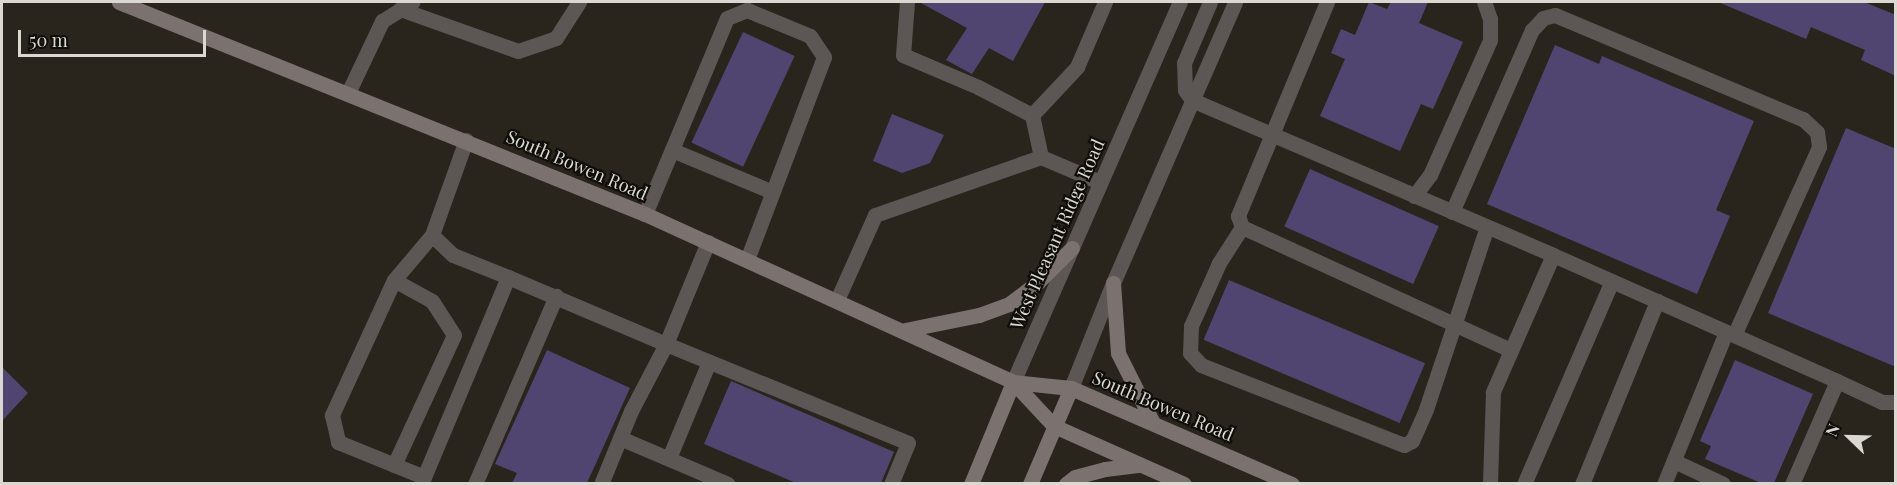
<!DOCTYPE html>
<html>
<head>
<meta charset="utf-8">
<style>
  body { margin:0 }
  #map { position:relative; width:1897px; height:485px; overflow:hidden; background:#2a251c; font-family:"Playfair Display",serif }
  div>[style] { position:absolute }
  .building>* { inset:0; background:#504570; transform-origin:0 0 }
  .service>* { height:15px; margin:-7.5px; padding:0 7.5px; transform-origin:7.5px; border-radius:7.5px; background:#5c5755 }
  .tertiary>* { height:15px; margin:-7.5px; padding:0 7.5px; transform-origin:7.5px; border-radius:7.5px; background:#5c5755 }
  .secondary>* { height:15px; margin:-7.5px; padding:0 7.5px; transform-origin:7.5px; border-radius:7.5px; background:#7b726f }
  span { translate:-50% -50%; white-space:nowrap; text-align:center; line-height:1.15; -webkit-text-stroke:4.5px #100e0a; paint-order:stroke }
  .street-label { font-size:18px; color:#dbd8d2 }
  .frame { position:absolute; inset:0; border:3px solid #dbd8d2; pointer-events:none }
  .north { position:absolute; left:1819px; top:407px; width:60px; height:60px; -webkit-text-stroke:4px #100e0a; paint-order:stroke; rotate:293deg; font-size:16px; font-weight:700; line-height:24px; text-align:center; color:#dbd8d2 }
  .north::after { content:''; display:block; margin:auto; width:21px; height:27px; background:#dbd8d2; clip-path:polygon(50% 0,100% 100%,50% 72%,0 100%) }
  .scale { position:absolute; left:18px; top:30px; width:188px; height:27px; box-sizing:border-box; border:3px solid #dbd8d2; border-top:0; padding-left:8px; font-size:18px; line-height:21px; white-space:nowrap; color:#dbd8d2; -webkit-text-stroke:4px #100e0a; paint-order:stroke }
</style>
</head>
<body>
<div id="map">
  <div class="building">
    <i style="clip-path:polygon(919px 2px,1045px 2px,1013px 61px,989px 48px,972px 74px,946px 60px,967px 28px)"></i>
    <i style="clip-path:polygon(1369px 2px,1387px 9px,1391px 2px,1428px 2px,1419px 23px,1463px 42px,1433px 109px,1421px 104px,1400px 151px,1320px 116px,1345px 59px,1331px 53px,1341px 29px,1355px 35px)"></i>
    <i style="clip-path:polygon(1718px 2px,1864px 2px,1896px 15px,1896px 76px,1861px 60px,1865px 50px,1811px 27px,1806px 39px)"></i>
    <i style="left:743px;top:32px;width:57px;height:122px;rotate:25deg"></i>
    <i style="clip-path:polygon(1555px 45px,1599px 64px,1602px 56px,1754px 121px,1716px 210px,1730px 216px,1697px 294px,1487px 204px)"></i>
    <i style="clip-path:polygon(892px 114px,944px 135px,930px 163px,902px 173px,873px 161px)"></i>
    <i style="clip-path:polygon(1846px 128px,1896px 149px,1896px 367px,1768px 313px)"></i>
    <i style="left:1310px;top:169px;width:141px;height:63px;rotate:24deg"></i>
    <i style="left:1229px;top:280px;width:213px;height:65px;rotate:23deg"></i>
    <i style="clip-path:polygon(547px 350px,630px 388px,587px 483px,512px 483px,517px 473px,495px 464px)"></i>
    <i style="clip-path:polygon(1735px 360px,1813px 394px,1774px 483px,1761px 483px,1705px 459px,1711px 446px,1700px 441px)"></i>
    <i style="clip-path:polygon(2px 367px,28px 393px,2px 421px)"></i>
    <i style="clip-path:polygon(731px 381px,894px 452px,881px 483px,796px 483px,704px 444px)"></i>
  </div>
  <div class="service">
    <i style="left:907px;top:2px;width:53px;rotate:94.3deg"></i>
    <i style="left:903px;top:55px;width:82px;rotate:23.1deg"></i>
    <i style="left:978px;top:87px;width:61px;rotate:27.4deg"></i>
    <i style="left:1327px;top:2px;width:232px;rotate:112.6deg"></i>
    <i style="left:1238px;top:216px;width:12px;rotate:70deg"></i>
    <i style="left:1242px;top:227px;width:296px;rotate:24.6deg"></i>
    <i style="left:400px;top:9px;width:125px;rotate:19.6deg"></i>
    <i style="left:518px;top:51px;width:40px;rotate:-18.9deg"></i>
    <i style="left:556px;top:38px;width:43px;rotate:-57.4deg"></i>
    <i style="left:348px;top:93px;width:80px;rotate:-64.7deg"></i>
    <i style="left:382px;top:21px;width:36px;rotate:-32deg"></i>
    <i style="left:1192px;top:100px;width:393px;rotate:23.2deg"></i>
    <i style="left:1553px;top:255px;width:150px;rotate:113.7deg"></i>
    <i style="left:1493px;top:392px;width:92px;rotate:91.9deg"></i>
    <i style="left:1032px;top:115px;width:66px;rotate:-46.8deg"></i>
    <i style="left:1077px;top:67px;width:71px;rotate:-66.7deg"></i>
    <i style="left:1032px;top:115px;width:43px;rotate:77.9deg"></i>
    <i style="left:1041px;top:157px;width:64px;rotate:23deg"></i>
    <i style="left:466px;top:140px;width:101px;rotate:109.7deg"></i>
    <i style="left:432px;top:235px;width:59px;rotate:130.2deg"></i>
    <i style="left:394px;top:280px;width:149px;rotate:114.7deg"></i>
    <i style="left:332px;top:415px;width:28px;rotate:77deg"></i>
    <i style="left:338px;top:442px;width:93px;rotate:22.1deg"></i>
    <i style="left:424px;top:477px;width:217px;rotate:-67.2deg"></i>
    <i style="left:508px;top:277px;width:172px;rotate:23deg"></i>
    <i style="left:666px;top:344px;width:76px;rotate:117.6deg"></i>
    <i style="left:631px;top:411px;width:79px;rotate:112.3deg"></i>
    <i style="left:672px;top:150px;width:109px;rotate:22.6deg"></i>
    <i style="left:1414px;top:196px;width:26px;rotate:-53deg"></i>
    <i style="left:1430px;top:175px;width:148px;rotate:-66deg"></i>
    <i style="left:1490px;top:40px;width:21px;rotate:-90deg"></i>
    <i style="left:1490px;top:19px;width:18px;rotate:-109deg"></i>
    <i style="left:1452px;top:212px;width:199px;rotate:-66.3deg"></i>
    <i style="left:1532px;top:30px;width:16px;rotate:-47deg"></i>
    <i style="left:1543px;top:18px;width:12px;rotate:-14deg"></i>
    <i style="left:1555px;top:15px;width:269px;rotate:22.8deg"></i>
    <i style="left:1803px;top:119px;width:19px;rotate:43deg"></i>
    <i style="left:1817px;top:132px;width:15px;rotate:82deg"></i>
    <i style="left:1819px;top:147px;width:206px;rotate:114.3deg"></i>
    <i style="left:645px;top:214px;width:212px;rotate:-67.3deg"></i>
    <i style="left:727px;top:18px;width:22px;rotate:-22deg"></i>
    <i style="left:747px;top:10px;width:68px;rotate:22.4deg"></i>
    <i style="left:810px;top:36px;width:25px;rotate:56deg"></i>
    <i style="left:824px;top:57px;width:217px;rotate:110.8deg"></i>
    <i style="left:1242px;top:227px;width:43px;rotate:122.6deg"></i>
    <i style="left:1219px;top:263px;width:69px;rotate:114deg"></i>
    <i style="left:1191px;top:326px;width:27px;rotate:92deg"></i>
    <i style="left:1190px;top:353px;width:16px;rotate:47deg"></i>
    <i style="left:1201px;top:365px;width:218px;rotate:21.5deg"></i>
    <i style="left:1404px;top:445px;width:9px;rotate:-27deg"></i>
    <i style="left:1412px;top:441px;width:35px;rotate:-66deg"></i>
    <i style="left:1426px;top:409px;width:192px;rotate:-71.5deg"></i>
    <i style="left:432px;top:235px;width:29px;rotate:44deg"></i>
    <i style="left:453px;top:255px;width:59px;rotate:21.8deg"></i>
    <i style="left:708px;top:242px;width:110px;rotate:112.4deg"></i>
    <i style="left:666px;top:344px;width:261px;rotate:22.2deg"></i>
    <i style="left:908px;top:443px;width:44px;rotate:112.5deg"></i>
    <i style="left:1553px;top:255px;width:311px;rotate:23.9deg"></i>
    <i style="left:1837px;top:381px;width:112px;rotate:113.6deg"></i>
    <i style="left:837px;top:300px;width:93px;rotate:-65.9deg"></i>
    <i style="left:875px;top:215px;width:176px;rotate:-19.3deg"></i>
    <i style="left:1837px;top:381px;width:50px;rotate:25deg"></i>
    <i style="left:1882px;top:402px;width:14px"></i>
    <i style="left:620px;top:438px;width:117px;rotate:23.1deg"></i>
    <i style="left:669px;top:458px;width:104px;rotate:-67.4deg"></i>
    <i style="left:1674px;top:461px;width:54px;rotate:25.1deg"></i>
    <i style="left:394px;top:465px;width:143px;rotate:-65.2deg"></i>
    <i style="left:454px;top:335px;width:40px;rotate:-122.9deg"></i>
    <i style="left:432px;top:301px;width:43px;rotate:-151.1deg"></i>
    <i style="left:475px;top:484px;width:205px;rotate:-66.7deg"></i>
    <i style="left:1524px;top:484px;width:221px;rotate:-66.6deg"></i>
    <i style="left:1582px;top:484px;width:198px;rotate:-67.7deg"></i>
    <i style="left:1664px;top:484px;width:164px;rotate:-67.8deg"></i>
  </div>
  <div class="tertiary">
    <i style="left:1192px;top:100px;width:12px;rotate:-125deg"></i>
    <i style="left:1185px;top:90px;width:27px;rotate:-92deg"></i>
    <i style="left:1184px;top:63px;width:66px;rotate:-66.9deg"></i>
    <i style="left:1013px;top:382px;width:415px;rotate:-66.3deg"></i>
    <i style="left:1071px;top:388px;width:113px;rotate:-68.2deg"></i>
    <i style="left:1113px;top:283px;width:306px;rotate:-66.5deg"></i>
  </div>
  <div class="secondary">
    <i style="left:119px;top:2px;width:567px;rotate:21.95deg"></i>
    <i style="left:645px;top:214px;width:405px;rotate:24.5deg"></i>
    <i style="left:1013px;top:382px;width:58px;rotate:5.9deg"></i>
    <i style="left:1071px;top:388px;width:241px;rotate:23.5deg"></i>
    <i style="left:1113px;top:283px;width:70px;rotate:85.9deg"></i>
    <i style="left:1118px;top:353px;width:78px;rotate:63.4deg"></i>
    <i style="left:905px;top:330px;width:76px;rotate:-11.5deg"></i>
    <i style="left:979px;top:315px;width:32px;rotate:-20deg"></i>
    <i style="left:1009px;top:304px;width:36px;rotate:-37deg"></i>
    <i style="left:1038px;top:282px;width:48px;rotate:-45deg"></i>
    <i style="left:1013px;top:382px;width:60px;rotate:47deg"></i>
    <i style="left:1054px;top:426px;width:142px;rotate:24deg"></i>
    <i style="left:971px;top:484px;width:110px;rotate:-67.6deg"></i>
    <i style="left:1030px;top:484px;width:104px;rotate:-66.9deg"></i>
    <i style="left:1066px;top:484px;width:11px;rotate:-38deg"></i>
    <i style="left:1075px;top:477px;width:31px;rotate:-15deg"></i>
    <i style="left:1105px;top:469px;width:35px;rotate:-7deg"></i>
  </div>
  <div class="street-label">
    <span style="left:577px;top:165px;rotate:23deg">South Bowen Road</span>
    <span style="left:1057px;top:234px;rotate:-66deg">West Pleasant Ridge Road</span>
    <span style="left:1163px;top:406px;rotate:23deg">South Bowen Road</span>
  </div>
  <div class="frame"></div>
  <div class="north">N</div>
  <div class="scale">50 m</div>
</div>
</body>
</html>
